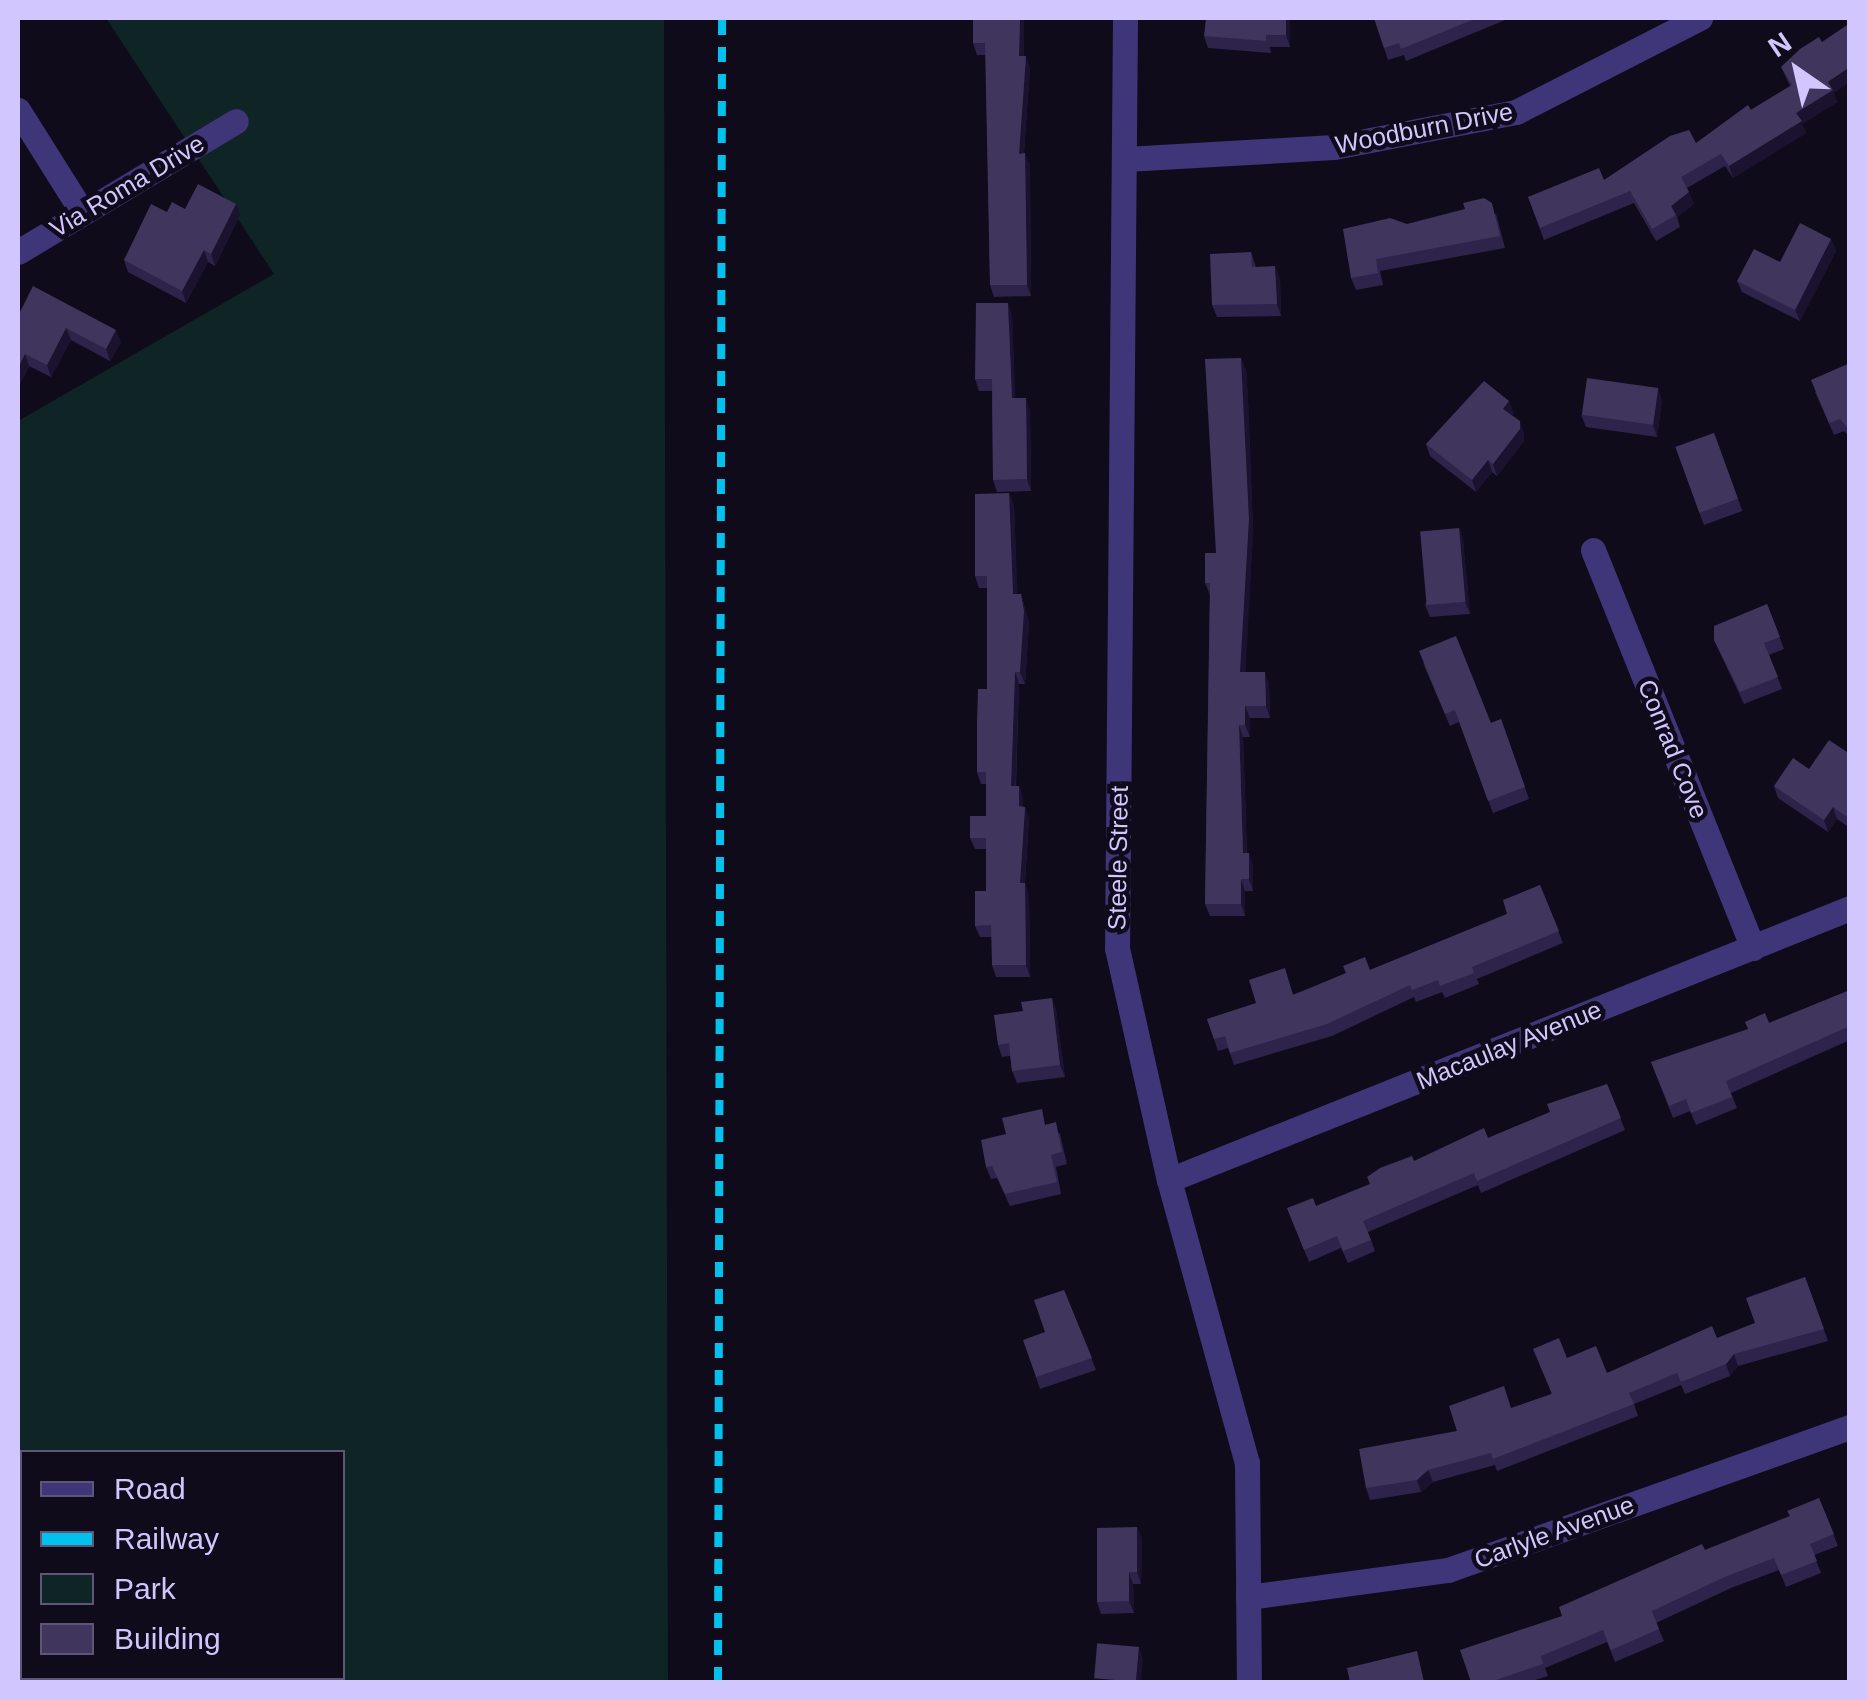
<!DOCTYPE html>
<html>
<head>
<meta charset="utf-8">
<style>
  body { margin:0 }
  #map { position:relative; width:1867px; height:1700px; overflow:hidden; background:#0f0b1b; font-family:Helvetica,sans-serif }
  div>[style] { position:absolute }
  .green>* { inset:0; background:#0e2425 }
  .street>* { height:25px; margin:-12.5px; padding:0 12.5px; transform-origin:12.5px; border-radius:12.5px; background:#3f367a }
  .rail>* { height:8px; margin-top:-4px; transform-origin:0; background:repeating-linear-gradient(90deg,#03c1ed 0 15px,transparent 0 27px) }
  .wall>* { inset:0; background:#2e234a; transform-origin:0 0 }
  .shaded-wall>* { inset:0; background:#1a122f }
  .building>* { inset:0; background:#40355d; transform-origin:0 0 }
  span { translate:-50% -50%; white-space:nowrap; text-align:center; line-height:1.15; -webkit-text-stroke:9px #0f0b1b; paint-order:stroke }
  .street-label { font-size:25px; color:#d1c6fe }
  .frame { position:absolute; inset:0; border:20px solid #d1c6fe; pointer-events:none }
  .legend { position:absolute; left:20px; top:1450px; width:325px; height:230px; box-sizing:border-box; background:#0f0b1b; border:2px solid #5d5676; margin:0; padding:12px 18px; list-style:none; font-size:30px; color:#d1c6fe }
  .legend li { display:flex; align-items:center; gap:20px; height:50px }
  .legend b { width:50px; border:2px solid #5d5676 }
  .north { position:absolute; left:1747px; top:20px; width:100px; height:100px; -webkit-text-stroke:8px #0f0b1b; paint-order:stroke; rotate:326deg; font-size:28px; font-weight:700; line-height:40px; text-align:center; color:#d1c6fe }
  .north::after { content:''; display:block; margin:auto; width:35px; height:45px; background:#d1c6fe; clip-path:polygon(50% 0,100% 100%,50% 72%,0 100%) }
</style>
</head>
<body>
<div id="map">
  <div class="green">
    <i style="clip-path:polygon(evenodd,106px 18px,664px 18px,668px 1682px,18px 1682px,18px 421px,274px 274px,106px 18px,22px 1452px,342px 1452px,342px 1678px,22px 1678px,22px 1452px)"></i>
  </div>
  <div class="street">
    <i style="left:1125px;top:18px;width:930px;rotate:90.49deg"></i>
    <i style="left:1117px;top:948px;width:238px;rotate:77.4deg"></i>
    <i style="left:1169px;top:1180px;width:294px;rotate:74.6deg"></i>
    <i style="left:1247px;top:1463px;width:219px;rotate:89.5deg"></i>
    <i style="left:18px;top:110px;width:118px;rotate:57.8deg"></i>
    <i style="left:1126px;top:159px;width:208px;rotate:-3.3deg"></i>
    <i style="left:1334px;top:147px;width:185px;rotate:-10.9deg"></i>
    <i style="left:1516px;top:112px;width:207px;rotate:-27.1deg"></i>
    <i style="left:18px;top:252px;width:254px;rotate:-31deg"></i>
    <i style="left:1593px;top:550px;width:429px;rotate:68.1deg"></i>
    <i style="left:1169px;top:1180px;width:733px;rotate:-21.77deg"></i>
    <i style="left:1248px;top:1597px;width:202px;rotate:-7.7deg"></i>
    <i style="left:1448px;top:1570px;width:427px;rotate:-19.6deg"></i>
  </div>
  <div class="rail">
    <i style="left:718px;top:1682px;width:1664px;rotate:-89.86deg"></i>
  </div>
  <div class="wall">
    <i style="clip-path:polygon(973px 18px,1024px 18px,1024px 56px,1030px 68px,1024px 153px,1030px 165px,1031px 296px,994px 297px,990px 285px,986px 55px,977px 55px,973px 43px)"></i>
    <i style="clip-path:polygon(1290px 18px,1290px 47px,1270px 47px,1271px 53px,1208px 48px,1204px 36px)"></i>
    <i style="clip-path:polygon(1374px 18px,1510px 18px,1406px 61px,1404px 55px,1388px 60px)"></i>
    <i style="clip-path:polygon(1781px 67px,1834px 93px,1837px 102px,1802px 124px,1806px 133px,1733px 178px,1725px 166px,1687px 188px,1694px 204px,1677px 217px,1680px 227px,1656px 241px,1634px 203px,1544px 240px,1528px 197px,1604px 180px,1696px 143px,1790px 86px)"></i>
    <i style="clip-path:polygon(185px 209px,240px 215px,215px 266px,208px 262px,186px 303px,128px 272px,124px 260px,167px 212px)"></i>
    <i style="clip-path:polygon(1496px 214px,1505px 248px,1380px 271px,1383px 285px,1356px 290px,1351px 278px,1407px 224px)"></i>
    <i style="clip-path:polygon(1831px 239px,1836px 251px,1800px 321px,1742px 292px,1737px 281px)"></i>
    <i style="clip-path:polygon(1251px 252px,1256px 267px,1280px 278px,1281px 316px,1217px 317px,1212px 305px)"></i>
    <i style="clip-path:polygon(1012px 315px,1015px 398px,1030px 410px,1031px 491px,997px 492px,993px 480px,992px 391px,979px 391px,975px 379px)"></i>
    <i style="clip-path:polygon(18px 316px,121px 342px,110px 361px,71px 340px,51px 377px,29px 366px,18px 388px)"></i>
    <i style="clip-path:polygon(1241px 358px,1246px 370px,1248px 400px,1253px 531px,1245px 672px,1269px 683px,1270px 718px,1250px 718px,1250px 737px,1243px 737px,1247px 853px,1253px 865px,1253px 891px,1245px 891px,1245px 916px,1210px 916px,1205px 904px,1210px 595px,1205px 583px,1216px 553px)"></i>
    <i style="clip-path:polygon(1850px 363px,1850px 437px,1844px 431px,1834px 435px,1815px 392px)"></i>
    <i style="clip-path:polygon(1662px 400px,1657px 437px,1586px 427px,1581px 415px)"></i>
    <i style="clip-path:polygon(1514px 413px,1512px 415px,1524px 433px,1524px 441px,1497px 476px,1492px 472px,1476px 492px,1430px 456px,1426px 444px)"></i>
    <i style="left:1714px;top:433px;width:83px;height:41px;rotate:70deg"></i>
    <i style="clip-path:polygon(1009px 493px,1014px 505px,1017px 594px,1021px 594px,1029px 623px,1025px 684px,1019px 684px,1016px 786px,1019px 786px,1023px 798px,1023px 807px,1025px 807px,1029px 819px,1025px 883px,1029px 895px,1030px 977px,996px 977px,992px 965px,992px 937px,980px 937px,975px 926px,986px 891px,986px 849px,975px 849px,970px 838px,986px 816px,986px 784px,981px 784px,977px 772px,987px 689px,987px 588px,979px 588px,975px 576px)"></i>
    <i style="clip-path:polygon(1459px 528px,1463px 540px,1470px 614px,1430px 617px,1425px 605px)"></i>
    <i style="clip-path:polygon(1767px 604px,1784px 649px,1769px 655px,1782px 689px,1744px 704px,1714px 640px)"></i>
    <i style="clip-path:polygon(1423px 663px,1491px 723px,1501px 719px,1529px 799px,1493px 813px,1459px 722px,1450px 726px)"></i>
    <i style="clip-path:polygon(1850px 754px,1850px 828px,1837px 819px,1828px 832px,1778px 798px,1774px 786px,1809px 769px)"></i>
    <i style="clip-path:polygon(1540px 885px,1563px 943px,1477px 979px,1479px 984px,1445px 998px,1442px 992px,1416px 1002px,1414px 997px,1332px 1036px,1234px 1065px,1228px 1048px,1218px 1051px,1207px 1019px,1294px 994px,1370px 970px,1507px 914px)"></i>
    <i style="clip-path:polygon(1850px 990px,1850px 1040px,1731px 1093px,1737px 1108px,1696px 1125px,1690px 1111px,1673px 1118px,1651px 1062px,1769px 1023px)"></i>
    <i style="clip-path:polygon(1052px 998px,1056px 1010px,1065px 1077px,1017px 1083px,1012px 1071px,1010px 1056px,1002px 1057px,998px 1045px,1023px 1011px)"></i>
    <i style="clip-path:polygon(1607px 1084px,1625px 1130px,1481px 1193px,1478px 1185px,1368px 1232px,1375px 1251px,1348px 1263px,1341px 1248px,1309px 1262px,1287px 1208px,1316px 1206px,1370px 1184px,1414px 1161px,1488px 1138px,1550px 1112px)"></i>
    <i style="clip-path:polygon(1047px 1124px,1060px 1134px,1067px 1164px,1056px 1167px,1061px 1194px,1010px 1206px,997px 1178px,991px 1179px,986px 1167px)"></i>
    <i style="clip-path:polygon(1805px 1277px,1828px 1341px,1738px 1366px,1730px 1376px,1685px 1394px,1681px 1385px,1634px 1404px,1638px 1416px,1497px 1471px,1495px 1465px,1433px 1482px,1421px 1492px,1370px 1500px,1366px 1488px,1457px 1431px,1512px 1408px,1551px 1394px,1567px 1358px,1607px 1373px,1717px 1338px,1755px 1323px)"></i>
    <i style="clip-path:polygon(1064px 1290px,1096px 1370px,1040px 1389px,1036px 1377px,1045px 1332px)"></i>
    <i style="clip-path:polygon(1819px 1498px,1838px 1546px,1814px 1555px,1821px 1573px,1786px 1587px,1779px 1570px,1731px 1588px,1656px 1623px,1664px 1641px,1615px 1662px,1607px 1642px,1545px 1668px,1548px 1676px,1529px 1682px,1471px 1682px,1562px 1616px,1705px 1550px,1790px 1516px)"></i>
    <i style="clip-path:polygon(1137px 1527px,1142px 1539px,1141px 1584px,1133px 1584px,1134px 1613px,1101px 1614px,1097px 1602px)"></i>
  </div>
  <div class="shaded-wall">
    <i style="clip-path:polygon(1020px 18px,1024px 18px,1024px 68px,1019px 56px)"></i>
    <i style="clip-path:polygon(1286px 18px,1290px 18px,1290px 47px,1286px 35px)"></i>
    <i style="clip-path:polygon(1026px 56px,1030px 68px,1023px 165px,1019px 154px)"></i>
    <i style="clip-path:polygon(1850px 67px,1850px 82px,1834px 93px,1837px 102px,1802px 124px,1806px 133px,1733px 178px,1729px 166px,1796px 113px,1828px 82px)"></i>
    <i style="clip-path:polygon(1025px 153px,1030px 165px,1031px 296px,1027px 285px)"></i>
    <i style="clip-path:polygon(1689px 192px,1694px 204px,1677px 217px,1671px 206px)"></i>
    <i style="clip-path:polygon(236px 204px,240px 215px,215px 266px,211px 254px)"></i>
    <i style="clip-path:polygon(1831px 239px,1836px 251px,1800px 321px,1795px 310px)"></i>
    <i style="clip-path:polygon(204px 250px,208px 262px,186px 303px,182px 291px)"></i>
    <i style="clip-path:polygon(1275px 266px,1280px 278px,1281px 316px,1277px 304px)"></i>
    <i style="clip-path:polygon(1008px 303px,1012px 315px,1016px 410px,1012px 398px)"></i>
    <i style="clip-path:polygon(66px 328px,71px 340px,51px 377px,47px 365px)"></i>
    <i style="clip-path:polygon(116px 330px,121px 342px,110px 361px,106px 349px)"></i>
    <i style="clip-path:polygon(25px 354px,29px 366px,18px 388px,18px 368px)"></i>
    <i style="clip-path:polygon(1241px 358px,1246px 370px,1248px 400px,1253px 531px,1245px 684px,1240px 672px)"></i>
    <i style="clip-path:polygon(1658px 388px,1662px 400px,1657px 437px,1653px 425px)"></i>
    <i style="clip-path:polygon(1026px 398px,1030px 410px,1031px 491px,1027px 479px)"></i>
    <i style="clip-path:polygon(1509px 401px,1514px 413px,1508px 420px,1503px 409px)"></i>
    <i style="clip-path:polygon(1520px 421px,1524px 433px,1524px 441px,1497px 476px,1493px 464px)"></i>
    <i style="clip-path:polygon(1488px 460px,1492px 472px,1476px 492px,1472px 480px)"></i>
    <i style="clip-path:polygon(1009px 493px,1014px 505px,1018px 606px,1013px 594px)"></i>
    <i style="clip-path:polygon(1459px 528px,1463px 540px,1470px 614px,1465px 602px)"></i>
    <i style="clip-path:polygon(1021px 594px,1029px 623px,1025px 684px,1020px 672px)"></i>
    <i style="clip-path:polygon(1015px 672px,1019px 684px,1015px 798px,1011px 786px)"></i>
    <i style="clip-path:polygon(1265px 672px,1269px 683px,1270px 718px,1266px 706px)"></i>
    <i style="clip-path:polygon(1245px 706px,1250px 718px,1250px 737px,1245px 725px)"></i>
    <i style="clip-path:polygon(1239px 725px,1243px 737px,1247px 865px,1243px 853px)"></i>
    <i style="clip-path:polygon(1019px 786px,1023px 798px,1023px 818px,1019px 806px)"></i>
    <i style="clip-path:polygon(1025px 807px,1029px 819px,1024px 895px,1020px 883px)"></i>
    <i style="clip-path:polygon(1833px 807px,1837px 819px,1828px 832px,1824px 820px)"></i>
    <i style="clip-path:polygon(1249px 853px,1253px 865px,1253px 891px,1249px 879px)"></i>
    <i style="clip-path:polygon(1241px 879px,1245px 891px,1245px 916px,1241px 904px)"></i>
    <i style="clip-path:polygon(1025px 883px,1029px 895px,1030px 977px,1026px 965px)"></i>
    <i style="clip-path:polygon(1052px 998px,1056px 1010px,1065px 1077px,1060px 1065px)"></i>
    <i style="clip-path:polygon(1734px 1354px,1738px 1366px,1730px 1376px,1726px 1364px)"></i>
    <i style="clip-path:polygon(1428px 1470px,1433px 1482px,1421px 1492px,1417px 1480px)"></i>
    <i style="clip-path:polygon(1137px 1527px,1142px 1539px,1141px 1584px,1137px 1572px)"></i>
    <i style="clip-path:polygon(1129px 1572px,1133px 1584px,1134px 1613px,1129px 1601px)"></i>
    <i style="clip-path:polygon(1139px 1647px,1143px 1659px,1141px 1682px,1136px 1682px)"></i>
  </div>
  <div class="building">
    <i style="clip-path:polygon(973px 18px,1020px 18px,1019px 56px,1026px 56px,1019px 154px,1025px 153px,1027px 285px,990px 285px,985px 43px,973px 43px)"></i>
    <i style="clip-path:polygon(1206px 18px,1286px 18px,1286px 35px,1266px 35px,1266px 41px,1204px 36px)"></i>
    <i style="clip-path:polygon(1374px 18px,1477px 18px,1401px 49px,1399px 43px,1384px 48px)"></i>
    <i style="clip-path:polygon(1850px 23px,1850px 67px,1828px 82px,1833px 90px,1796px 113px,1802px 121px,1729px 166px,1721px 154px,1681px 177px,1689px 192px,1671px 206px,1676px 215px,1652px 229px,1630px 191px,1540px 228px,1528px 197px,1599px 168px,1604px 180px,1670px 136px,1689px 130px,1696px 143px,1748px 105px,1751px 110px,1792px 85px,1781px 67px,1800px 49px,1819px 37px,1822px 42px)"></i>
    <i style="clip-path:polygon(198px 184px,236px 204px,211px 254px,204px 250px,182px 291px,124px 260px,151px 204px,167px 212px,172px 202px,185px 209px)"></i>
    <i style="clip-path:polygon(1484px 198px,1492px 203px,1500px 236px,1376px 259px,1378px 273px,1351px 278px,1343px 229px,1390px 218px,1407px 224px,1465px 209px,1463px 203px)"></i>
    <i style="clip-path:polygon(1800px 223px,1831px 239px,1795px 310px,1737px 281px,1754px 249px,1780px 262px)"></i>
    <i style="clip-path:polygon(1251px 252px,1252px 267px,1275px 266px,1277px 304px,1212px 305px,1210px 254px)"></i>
    <i style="clip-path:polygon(33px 286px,116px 330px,106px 349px,66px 328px,47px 365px,25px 354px,18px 368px,18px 316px)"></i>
    <i style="clip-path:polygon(976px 303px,1008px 303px,1012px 398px,1026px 398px,1027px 479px,993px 480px,992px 379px,975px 379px)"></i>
    <i style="clip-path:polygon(1241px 358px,1249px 519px,1240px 672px,1265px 672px,1266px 706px,1245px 706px,1245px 725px,1239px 725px,1243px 853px,1249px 853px,1249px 879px,1241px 879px,1241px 904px,1205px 904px,1210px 583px,1205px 583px,1205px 553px,1216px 553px,1205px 359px)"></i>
    <i style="clip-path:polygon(1850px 363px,1850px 431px,1840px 419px,1829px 423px,1811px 380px)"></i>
    <i style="left:1587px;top:378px;width:72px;height:37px;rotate:8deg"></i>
    <i style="clip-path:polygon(1484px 381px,1509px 401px,1503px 409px,1520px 421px,1520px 429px,1493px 464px,1488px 460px,1472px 480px,1426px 444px)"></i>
    <i style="left:1714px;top:433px;width:70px;height:41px;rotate:70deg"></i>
    <i style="clip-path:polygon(1009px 493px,1013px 594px,1021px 594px,1024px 611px,1020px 672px,1015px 672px,1011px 786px,1019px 786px,1019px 806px,1025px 807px,1020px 883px,1025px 883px,1026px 965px,992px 965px,991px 925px,975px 926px,975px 891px,986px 891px,986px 838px,970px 838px,970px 816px,986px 816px,986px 772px,977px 772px,977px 723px,978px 689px,987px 689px,987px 576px,975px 576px,975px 494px)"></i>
    <i style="left:1459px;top:528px;width:74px;height:39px;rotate:85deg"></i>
    <i style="clip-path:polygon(1767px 604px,1780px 637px,1764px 643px,1778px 677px,1740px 692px,1714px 640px,1714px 626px)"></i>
    <i style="clip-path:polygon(1456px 636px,1491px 723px,1501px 719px,1525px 787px,1488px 801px,1455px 710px,1445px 714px,1419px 651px)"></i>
    <i style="clip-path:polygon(1829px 740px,1850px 754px,1850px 819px,1833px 807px,1824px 820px,1774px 786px,1793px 758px,1809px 769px)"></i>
    <i style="clip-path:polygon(1540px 885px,1559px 931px,1472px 967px,1474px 973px,1440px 986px,1438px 980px,1412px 990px,1410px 985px,1327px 1024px,1230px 1053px,1225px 1036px,1214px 1039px,1207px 1019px,1256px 1003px,1249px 980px,1285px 968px,1293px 995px,1346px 973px,1343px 966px,1365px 957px,1370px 970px,1507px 914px,1503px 900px)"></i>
    <i style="clip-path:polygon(1850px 990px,1850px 1026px,1726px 1081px,1732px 1097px,1691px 1113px,1686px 1099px,1669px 1106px,1651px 1062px,1748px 1029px,1745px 1022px,1765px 1013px,1769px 1023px)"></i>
    <i style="clip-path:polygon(1052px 998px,1060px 1065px,1012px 1071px,1009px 1043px,998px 1045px,994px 1015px,1023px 1011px,1021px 1002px)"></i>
    <i style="clip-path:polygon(1607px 1084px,1621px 1118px,1477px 1181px,1474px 1173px,1363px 1221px,1371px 1240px,1343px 1251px,1337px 1236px,1304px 1250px,1287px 1208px,1313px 1198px,1316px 1206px,1370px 1184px,1367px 1177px,1380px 1168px,1412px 1156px,1414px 1161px,1484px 1128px,1488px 1138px,1550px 1112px,1547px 1104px)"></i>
    <i style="clip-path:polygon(1042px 1109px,1045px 1125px,1056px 1122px,1062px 1152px,1051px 1155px,1057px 1182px,1005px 1194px,992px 1166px,986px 1167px,981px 1140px,1006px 1134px,1002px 1118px)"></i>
    <i style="clip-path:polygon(1805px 1277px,1824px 1329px,1734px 1354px,1726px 1364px,1681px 1382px,1677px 1373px,1629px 1393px,1634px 1404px,1493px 1459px,1491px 1453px,1428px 1470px,1417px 1480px,1366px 1488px,1359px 1449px,1457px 1431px,1449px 1406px,1504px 1386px,1511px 1408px,1552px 1394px,1533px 1349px,1559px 1338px,1567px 1358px,1596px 1346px,1607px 1373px,1712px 1326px,1717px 1338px,1755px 1323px,1746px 1298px)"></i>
    <i style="clip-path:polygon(1064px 1290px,1092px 1358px,1036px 1377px,1023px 1340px,1045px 1332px,1034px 1300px)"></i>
    <i style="clip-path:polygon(1819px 1498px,1834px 1534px,1810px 1544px,1817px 1561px,1781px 1575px,1774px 1558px,1727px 1576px,1652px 1611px,1659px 1629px,1611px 1650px,1603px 1630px,1541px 1656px,1543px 1664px,1490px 1682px,1471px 1682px,1460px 1650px,1562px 1616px,1559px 1607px,1702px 1544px,1705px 1550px,1790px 1516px,1787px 1511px)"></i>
    <i style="clip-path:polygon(1137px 1527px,1137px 1572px,1129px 1572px,1129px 1601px,1097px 1602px,1097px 1528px)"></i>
    <i style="left:1139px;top:1647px;width:35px;height:42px;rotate:95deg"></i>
    <i style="clip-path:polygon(1417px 1651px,1424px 1682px,1350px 1682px,1347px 1668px)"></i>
  </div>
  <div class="street-label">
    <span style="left:1424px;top:128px;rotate:-11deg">Woodburn Drive</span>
    <span style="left:127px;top:186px;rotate:-31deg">Via Roma Drive</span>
    <span style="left:1673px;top:749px;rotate:68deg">Conrad Cove</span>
    <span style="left:1118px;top:858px;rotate:-89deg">Steele Street</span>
    <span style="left:1509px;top:1045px;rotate:-22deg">Macaulay Avenue</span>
    <span style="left:1554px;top:1532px;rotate:-20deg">Carlyle Avenue</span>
  </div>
  <div class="frame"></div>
  <ul class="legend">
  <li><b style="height:12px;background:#3f367a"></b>Road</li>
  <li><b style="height:12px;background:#03c1ed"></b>Railway</li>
  <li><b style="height:28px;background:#0e2425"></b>Park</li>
  <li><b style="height:28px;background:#40355d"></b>Building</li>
  </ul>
  <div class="north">N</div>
</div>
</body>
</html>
